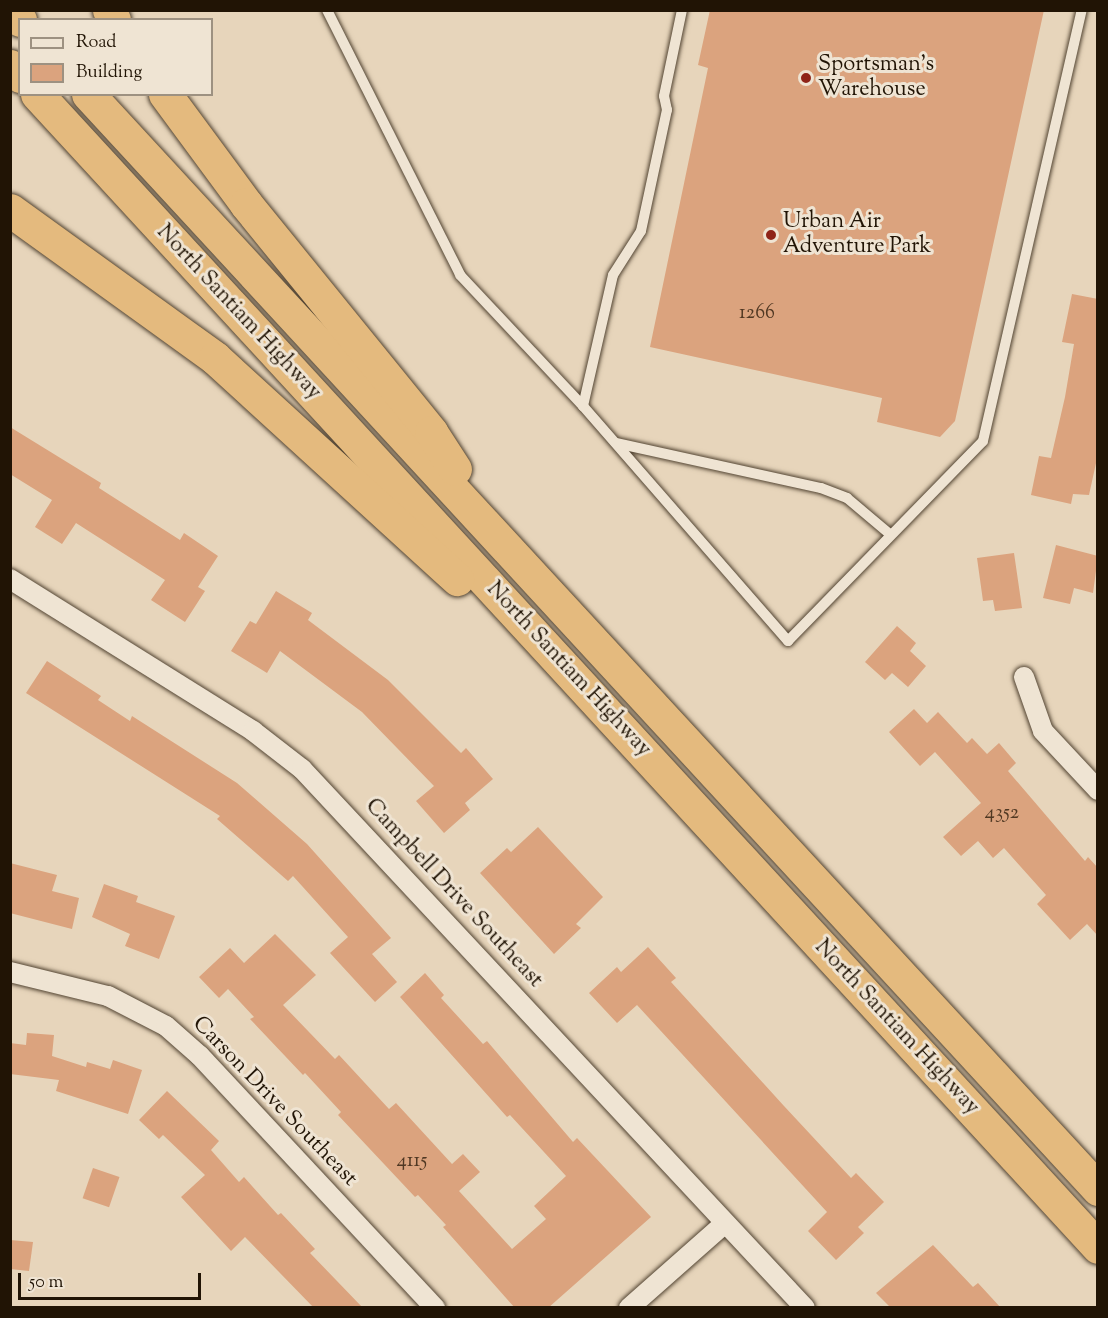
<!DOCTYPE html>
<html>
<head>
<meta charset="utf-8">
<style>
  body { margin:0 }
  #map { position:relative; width:1108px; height:1318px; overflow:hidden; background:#e7d5bb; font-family:"Sorts Mill Goudy",serif }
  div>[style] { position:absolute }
  .building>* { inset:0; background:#dba37e; transform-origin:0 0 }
  .roads { filter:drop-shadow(0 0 2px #524432) drop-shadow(0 0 2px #524432) }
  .lane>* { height:10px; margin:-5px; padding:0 5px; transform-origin:5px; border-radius:5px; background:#efe4d3 }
  .street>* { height:20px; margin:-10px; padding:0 10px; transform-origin:10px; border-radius:10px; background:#efe4d3 }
  .highway>* { height:33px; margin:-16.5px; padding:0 16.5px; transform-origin:16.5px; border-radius:16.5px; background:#e4ba7e }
  .dots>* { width:16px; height:16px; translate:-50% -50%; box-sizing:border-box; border:3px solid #efe4d3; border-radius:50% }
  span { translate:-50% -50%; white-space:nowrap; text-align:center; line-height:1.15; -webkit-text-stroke:6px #efe4d3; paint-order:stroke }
  .number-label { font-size:20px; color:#503823 }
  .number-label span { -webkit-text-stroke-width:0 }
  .poi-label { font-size:22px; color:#211405 }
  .left { translate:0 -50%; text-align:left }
  .street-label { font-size:22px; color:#211405 }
  .frame { position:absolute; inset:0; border:12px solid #211405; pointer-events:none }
  .legend { position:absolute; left:18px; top:18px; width:195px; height:78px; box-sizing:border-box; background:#efe4d3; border:2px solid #9d9181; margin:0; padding:8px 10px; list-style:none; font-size:18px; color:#211405 }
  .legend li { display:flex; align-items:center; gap:12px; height:30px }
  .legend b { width:30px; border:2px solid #9d9181 }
  .scale { position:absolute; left:18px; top:1273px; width:183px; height:27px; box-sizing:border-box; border:3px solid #211405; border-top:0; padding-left:8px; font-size:18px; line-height:21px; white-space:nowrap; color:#211405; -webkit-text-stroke:4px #efe4d3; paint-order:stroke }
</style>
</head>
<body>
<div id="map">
  <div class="building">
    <i style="clip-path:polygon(710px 10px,1044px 10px,955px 421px,940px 437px,877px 422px,882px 398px,650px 347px,708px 68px,698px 65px)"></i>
    <i style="clip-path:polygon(1072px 294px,1098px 299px,1098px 454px,1089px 495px,1073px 494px,1071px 504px,1031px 495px,1039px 456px,1051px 458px,1065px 397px,1074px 344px,1062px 342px)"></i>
    <i style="clip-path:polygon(10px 427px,101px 483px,99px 488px,180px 540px,184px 533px,218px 556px,198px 587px,205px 591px,185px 622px,151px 600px,165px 580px,76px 523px,62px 544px,35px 527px,52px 500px,10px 474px)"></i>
    <i style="clip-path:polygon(1056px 545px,1098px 556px,1093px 593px,1074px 588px,1070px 604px,1043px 598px)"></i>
    <i style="clip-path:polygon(1014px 553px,1022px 608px,995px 611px,993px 600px,983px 601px,977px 558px)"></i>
    <i style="clip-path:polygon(276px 591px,312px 613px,308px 620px,388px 680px,461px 753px,466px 748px,493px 779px,465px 803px,470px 810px,444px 833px,416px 801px,434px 786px,362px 712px,280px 651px,267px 673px,231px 651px,250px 621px,256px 624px)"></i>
    <i style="clip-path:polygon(897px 626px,916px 643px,910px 651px,926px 666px,908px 687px,892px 673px,885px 680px,865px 662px)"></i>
    <i style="clip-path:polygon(47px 661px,101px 696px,98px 700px,130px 721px,132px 716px,237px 783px,307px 844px,391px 938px,372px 954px,397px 982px,375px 1002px,330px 953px,348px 937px,293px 876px,288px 881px,217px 819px,220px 816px,26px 693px)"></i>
    <i style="clip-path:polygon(914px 709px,927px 723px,938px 712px,967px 743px,972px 738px,987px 754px,999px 743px,1016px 763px,1008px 771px,1085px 861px,1088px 857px,1098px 868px,1098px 936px,1087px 924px,1070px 940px,1037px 904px,1046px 895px,1004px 848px,993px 858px,978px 841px,961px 856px,943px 837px,981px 803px,935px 752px,920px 766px,889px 732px)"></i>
    <i style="clip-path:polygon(538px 827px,603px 897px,576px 924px,581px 928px,554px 954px,480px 873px,507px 848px,511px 852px)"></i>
    <i style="clip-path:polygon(10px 863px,57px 875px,52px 891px,79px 898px,72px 929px,10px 913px)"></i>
    <i style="clip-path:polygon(104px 884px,138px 896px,136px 902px,175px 916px,159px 959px,125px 946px,130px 934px,92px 917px)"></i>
    <i style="clip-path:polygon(275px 934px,316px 975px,283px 1005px,335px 1059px,339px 1055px,389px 1109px,396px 1103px,452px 1164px,463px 1154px,480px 1172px,459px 1191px,512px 1249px,546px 1219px,534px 1206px,566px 1176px,510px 1115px,507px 1117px,400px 997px,425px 973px,444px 995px,441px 998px,483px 1044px,487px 1041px,573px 1142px,577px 1138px,651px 1217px,548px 1308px,515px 1308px,443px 1227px,446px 1225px,418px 1195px,415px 1197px,338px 1115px,341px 1112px,305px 1073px,303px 1075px,250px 1019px,254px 1017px,228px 989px,219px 998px,199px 977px,230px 948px,244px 963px)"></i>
    <i style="clip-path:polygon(648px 947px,676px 978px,671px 982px,784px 1106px,851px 1178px,856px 1173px,884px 1202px,858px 1227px,864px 1233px,836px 1260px,808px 1231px,827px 1212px,637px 1005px,617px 1023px,589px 993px,617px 967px,621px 972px)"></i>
    <i style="clip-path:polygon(27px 1033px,54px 1035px,52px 1056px,86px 1067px,87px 1062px,110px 1069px,113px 1060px,142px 1070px,128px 1114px,56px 1091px,59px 1080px,10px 1074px,10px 1043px,26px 1045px)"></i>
    <i style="clip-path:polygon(167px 1091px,219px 1141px,211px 1150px,239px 1182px,244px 1177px,278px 1215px,281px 1213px,315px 1249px,310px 1253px,363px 1308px,314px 1308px,245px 1237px,231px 1251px,181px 1197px,205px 1175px,163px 1135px,159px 1139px,139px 1120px)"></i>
    <i style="left:93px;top:1168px;width:28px;height:32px;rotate:19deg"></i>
    <i style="clip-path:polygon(10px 1240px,33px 1242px,29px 1271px,10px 1269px)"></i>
    <i style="clip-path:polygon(933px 1245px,973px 1287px,978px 1283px,1001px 1308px,891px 1308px,876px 1293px)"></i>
  </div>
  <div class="roads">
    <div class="lane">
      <i style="left:327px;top:10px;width:297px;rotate:63.3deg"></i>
      <i style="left:460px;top:275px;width:180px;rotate:46.8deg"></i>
      <i style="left:583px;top:406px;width:312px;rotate:48.9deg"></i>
      <i style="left:788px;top:641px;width:279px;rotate:-45.7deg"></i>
      <i style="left:983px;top:441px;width:442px;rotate:-77.1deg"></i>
      <i style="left:583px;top:406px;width:134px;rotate:-77.1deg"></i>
      <i style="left:613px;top:275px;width:52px;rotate:-57.5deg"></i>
      <i style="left:641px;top:231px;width:124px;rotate:-77.9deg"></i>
      <i style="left:667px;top:110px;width:14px;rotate:-102deg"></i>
      <i style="left:664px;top:96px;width:88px;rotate:-78.2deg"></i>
      <i style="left:616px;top:443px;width:210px;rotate:12.4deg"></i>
      <i style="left:821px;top:488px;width:28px;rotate:21deg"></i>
      <i style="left:847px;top:498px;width:57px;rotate:40.1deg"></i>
    </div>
    <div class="street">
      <i style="left:10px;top:579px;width:287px;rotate:32deg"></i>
      <i style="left:253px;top:731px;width:62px;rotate:37.8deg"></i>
      <i style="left:302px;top:769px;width:737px;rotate:46.98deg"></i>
      <i style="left:1024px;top:677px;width:57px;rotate:70.6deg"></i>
      <i style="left:1043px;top:731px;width:81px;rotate:47deg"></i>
      <i style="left:10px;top:972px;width:101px;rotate:13.8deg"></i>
      <i style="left:108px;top:996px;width:65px;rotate:27.3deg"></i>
      <i style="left:166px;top:1026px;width:45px;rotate:41.4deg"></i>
      <i style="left:200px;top:1056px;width:345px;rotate:47deg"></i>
      <i style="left:629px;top:1308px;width:128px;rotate:-41.5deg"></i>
    </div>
    <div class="highway">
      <i style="left:12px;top:10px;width:13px;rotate:51deg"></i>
      <i style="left:109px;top:10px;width:11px;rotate:63deg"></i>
      <i style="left:10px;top:66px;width:14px;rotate:45deg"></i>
      <i style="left:37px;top:94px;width:1567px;rotate:47.38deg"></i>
      <i style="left:88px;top:94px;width:1490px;rotate:47.31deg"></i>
      <i style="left:165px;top:94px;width:137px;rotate:53.6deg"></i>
      <i style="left:246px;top:204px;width:294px;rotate:50.9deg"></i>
      <i style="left:431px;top:432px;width:44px;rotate:57deg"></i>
      <i style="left:10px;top:210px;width:253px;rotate:35.8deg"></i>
      <i style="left:215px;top:358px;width:328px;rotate:42.4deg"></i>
    </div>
  </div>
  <div class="dots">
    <i style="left:806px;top:78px;background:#8f2418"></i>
    <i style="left:771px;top:235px;background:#8f2418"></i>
  </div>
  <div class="number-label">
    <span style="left:757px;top:313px">1266</span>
    <span style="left:1002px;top:813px">4352</span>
    <span style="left:412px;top:1161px">4115</span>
  </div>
  <div class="poi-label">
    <span class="left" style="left:818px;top:78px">Sportsman's<br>Warehouse</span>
    <span class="left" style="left:783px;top:235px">Urban Air<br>Adventure Park</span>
  </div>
  <div class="street-label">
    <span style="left:238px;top:313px;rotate:47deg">North Santiam Highway</span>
    <span style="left:568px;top:670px;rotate:47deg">North Santiam Highway</span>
    <span style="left:453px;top:894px;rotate:47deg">Campbell Drive Southeast</span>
    <span style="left:896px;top:1028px;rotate:47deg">North Santiam Highway</span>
    <span style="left:274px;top:1102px;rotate:46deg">Carson Drive Southeast</span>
  </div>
  <div class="frame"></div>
  <ul class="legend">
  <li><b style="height:8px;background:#efe4d3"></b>Road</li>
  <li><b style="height:16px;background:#dba37e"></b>Building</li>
  </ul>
  <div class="scale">50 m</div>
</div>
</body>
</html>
